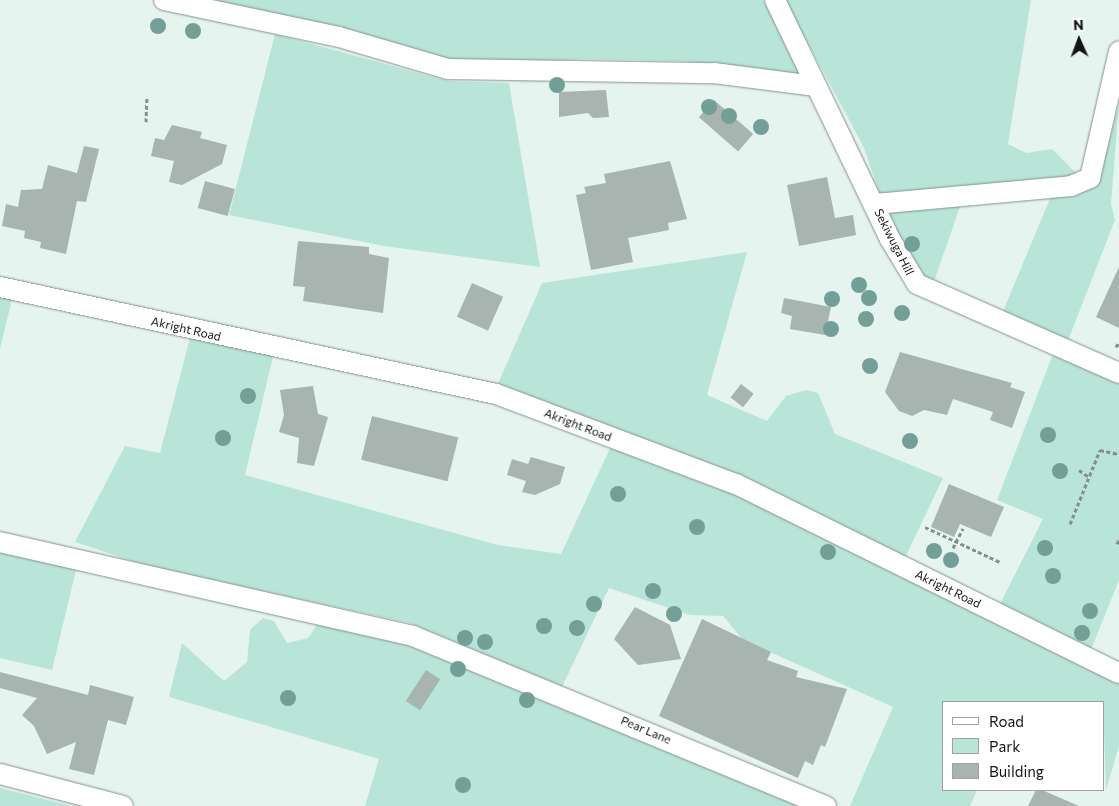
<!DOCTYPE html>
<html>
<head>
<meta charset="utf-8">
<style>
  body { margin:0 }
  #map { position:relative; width:1119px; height:806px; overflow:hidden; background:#e6f4f0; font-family:Commissioner,sans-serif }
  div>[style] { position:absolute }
  .green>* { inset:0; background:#b8e5d8 }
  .building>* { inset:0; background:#a7b4b0; transform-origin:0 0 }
  .path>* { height:3px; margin-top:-1.5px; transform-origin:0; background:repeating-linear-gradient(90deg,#858e8c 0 4px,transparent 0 6.5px) }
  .roads { filter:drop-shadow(0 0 1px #84918d) drop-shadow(0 0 1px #84918d) }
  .street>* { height:20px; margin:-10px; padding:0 10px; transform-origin:10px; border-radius:10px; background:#fff }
  .trees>* { width:16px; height:16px; margin:-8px; border-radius:50%; background:#72a097 }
  span { translate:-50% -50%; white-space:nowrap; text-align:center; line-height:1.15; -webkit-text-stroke:4px #fff; paint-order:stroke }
  .street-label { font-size:12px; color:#111514 }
  .legend { position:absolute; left:942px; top:701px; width:162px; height:90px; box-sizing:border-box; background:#fff; border:1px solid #a0a1a1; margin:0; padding:6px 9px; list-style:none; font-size:15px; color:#111514 }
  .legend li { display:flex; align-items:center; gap:10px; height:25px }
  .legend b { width:25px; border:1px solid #a0a1a1 }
  .north { position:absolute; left:1054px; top:15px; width:50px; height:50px; -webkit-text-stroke:4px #fff; paint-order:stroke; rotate:358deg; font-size:14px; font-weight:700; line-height:20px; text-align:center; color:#111514 }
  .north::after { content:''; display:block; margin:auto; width:18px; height:22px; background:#111514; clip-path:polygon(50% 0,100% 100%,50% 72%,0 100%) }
</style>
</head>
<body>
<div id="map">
  <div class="green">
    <i style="clip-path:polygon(210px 0,763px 0,802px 65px,799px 78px,684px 61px,583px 59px,461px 67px)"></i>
    <i style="clip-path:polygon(785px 0,1031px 0,1008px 144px,1026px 153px,1052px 149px,1082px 179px,1100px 176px,1119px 103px,1111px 204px,1115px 220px,1067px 343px,1001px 316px,1054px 189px,961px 204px,932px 287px,907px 257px,889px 221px,864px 148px)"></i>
    <i style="clip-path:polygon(275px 34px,448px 81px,509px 83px,540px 267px,384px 246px,229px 215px)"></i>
    <i style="clip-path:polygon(747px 252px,707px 395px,767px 421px,786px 396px,806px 390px,818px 393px,835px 434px,943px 478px,904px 560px,497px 386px,542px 283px)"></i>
    <i style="clip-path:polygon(0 288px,14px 291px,0 349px)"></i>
    <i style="clip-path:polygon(192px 330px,275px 348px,245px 475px,498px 545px,561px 554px,612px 444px,710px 481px,1119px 680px,1119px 746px,1106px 790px,1103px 702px,943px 702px,943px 790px,977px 790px,970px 806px,850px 806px,893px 707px,743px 640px,723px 616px,690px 615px,609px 588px,562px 687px,410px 623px,147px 566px,75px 542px,125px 446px,160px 453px)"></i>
    <i style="clip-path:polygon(1053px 354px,1119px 381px,1119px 580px,1090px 652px,999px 606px,1043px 519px,997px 500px)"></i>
    <i style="clip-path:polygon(0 550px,77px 566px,52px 670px,0 658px)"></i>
    <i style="clip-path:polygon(323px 616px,407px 640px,815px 806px,365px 806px,379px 759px,169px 697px,182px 643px,224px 681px,247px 662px,250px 630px,263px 618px,274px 621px,287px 643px,308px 638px)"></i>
    <i style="clip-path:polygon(0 788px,71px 806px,0 806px)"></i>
  </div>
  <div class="building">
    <i style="clip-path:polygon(606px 90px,609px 117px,593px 118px,588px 113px,559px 117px,559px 92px)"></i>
    <i style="left:714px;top:100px;width:52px;height:23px;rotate:41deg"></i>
    <i style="clip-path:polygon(172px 125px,202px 132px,200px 138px,227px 145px,222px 164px,182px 185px,169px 182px,174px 161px,151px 156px,155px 138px,164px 140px)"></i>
    <i style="clip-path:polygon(84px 146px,99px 149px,86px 202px,77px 201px,66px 254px,40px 248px,41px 242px,24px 238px,25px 231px,2px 226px,6px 204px,18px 207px,21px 190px,42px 189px,48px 165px,77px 173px)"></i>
    <i style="clip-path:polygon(670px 161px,687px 219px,668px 223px,669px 230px,628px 238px,633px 262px,591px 270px,576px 195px,586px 193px,584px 187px,606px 183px,604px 174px)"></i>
    <i style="clip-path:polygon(827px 177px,835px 218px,853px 215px,856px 235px,799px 246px,787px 185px)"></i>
    <i style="left:205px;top:181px;width:31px;height:28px;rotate:15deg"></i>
    <i style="clip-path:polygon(298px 241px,369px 247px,369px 254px,389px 258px,383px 313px,303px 301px,305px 287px,293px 286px)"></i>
    <i style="clip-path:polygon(1119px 267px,1119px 328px,1096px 317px)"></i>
    <i style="left:472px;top:283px;width:34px;height:37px;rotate:24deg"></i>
    <i style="clip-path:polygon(784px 298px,831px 307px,825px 335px,790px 329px,792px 316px,781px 313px)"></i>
    <i style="clip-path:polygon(900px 352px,1012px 383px,1010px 387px,1025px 392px,1012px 428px,990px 420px,993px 412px,953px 399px,947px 415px,924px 410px,912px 416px,899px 411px,885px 392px)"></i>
    <i style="left:741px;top:384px;width:16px;height:17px;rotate:38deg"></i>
    <i style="clip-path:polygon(313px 386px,318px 414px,328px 417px,314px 466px,297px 463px,299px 438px,279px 432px,284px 415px,280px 390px)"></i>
    <i style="left:372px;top:416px;width:89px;height:45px;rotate:14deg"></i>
    <i style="clip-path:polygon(531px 457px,565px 467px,560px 484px,535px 495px,522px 492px,526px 481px,507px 475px,512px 459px,528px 464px)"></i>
    <i style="clip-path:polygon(949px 484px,1004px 507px,991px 537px,960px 524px,954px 537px,931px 527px)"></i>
    <i style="clip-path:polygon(635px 607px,670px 625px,681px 659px,638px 665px,614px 639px)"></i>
    <i style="clip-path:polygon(702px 619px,771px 652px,767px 660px,798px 671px,796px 677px,847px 689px,825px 747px,821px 745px,813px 765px,805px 761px,798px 778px,659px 716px)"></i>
    <i style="left:426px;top:670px;width:17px;height:37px;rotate:33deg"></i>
    <i style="clip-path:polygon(0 672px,88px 695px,90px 685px,134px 697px,126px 725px,108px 720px,94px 775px,69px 769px,76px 742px,47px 754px,34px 726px,22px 715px,37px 698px,0 688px)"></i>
    <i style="clip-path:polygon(1036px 790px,1042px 790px,1079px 806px,1028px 806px)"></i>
  </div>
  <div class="path">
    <i style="left:146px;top:122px;width:24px;rotate:-88deg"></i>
    <i style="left:1116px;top:347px;width:6px;rotate:-59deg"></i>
    <i style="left:1079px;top:470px;width:12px;rotate:35deg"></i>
    <i style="left:1070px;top:524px;width:80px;rotate:-67.9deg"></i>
    <i style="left:1100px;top:450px;width:19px;rotate:12deg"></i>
    <i style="left:925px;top:527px;width:83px;rotate:25deg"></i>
    <i style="left:1117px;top:544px;width:5px;rotate:-68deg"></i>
    <i style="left:953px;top:548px;width:22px;rotate:-63deg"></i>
  </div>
  <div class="roads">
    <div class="street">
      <i style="left:164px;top:0;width:179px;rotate:11.9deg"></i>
      <i style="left:339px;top:37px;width:114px;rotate:16.4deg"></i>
      <i style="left:448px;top:69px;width:266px;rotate:0.9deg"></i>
      <i style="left:714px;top:73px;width:103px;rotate:7.3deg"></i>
      <i style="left:775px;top:0;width:265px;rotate:64.3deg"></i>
      <i style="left:890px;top:239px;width:52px;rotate:59deg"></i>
      <i style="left:917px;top:284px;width:221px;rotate:23.8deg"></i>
      <i style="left:875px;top:204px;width:197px;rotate:-5.2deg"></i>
      <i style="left:1071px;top:186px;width:21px;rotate:-23deg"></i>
      <i style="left:1090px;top:178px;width:130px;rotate:-77.1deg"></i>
      <i style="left:0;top:287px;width:507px;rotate:12.17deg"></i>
      <i style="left:496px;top:394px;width:256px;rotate:20.6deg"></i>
      <i style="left:736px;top:484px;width:427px;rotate:26.3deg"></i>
      <i style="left:0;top:542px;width:424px;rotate:12.8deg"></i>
      <i style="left:413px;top:636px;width:447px;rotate:22.4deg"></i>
      <i style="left:0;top:774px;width:127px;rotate:14.6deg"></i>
    </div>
  </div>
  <div class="trees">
    <i style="left:158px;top:26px"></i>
    <i style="left:193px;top:31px"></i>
    <i style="left:557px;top:85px"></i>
    <i style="left:709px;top:107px"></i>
    <i style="left:729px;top:116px"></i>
    <i style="left:761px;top:127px"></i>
    <i style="left:912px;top:244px"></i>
    <i style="left:859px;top:285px"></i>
    <i style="left:869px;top:298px"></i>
    <i style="left:832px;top:299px"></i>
    <i style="left:902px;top:313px"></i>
    <i style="left:866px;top:319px"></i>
    <i style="left:831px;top:329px"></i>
    <i style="left:870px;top:366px"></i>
    <i style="left:248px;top:396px"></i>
    <i style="left:1048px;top:435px"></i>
    <i style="left:223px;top:438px"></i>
    <i style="left:910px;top:441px"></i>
    <i style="left:1060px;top:471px"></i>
    <i style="left:618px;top:494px"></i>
    <i style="left:697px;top:527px"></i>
    <i style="left:1045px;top:548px"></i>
    <i style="left:934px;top:551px"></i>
    <i style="left:828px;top:552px"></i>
    <i style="left:951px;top:560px"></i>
    <i style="left:1053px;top:576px"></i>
    <i style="left:653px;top:591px"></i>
    <i style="left:594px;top:604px"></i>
    <i style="left:1090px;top:611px"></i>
    <i style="left:674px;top:614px"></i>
    <i style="left:544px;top:626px"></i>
    <i style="left:577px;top:628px"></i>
    <i style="left:1082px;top:633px"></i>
    <i style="left:465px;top:638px"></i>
    <i style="left:485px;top:642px"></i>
    <i style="left:458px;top:669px"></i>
    <i style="left:288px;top:698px"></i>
    <i style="left:527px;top:700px"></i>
    <i style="left:463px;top:785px"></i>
  </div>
  <div class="street-label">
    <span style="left:894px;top:242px;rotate:63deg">Sekiwuga Hill</span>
    <span style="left:186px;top:329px;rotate:13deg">Akright Road</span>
    <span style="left:578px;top:425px;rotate:21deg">Akright Road</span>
    <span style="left:948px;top:589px;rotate:26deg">Akright Road</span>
    <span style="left:646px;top:730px;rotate:23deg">Pear Lane</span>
  </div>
  <ul class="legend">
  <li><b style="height:6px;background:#fff"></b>Road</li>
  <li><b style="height:14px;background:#b8e5d8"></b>Park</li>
  <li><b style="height:14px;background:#a7b4b0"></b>Building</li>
  </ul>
  <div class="north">N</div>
</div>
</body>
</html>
